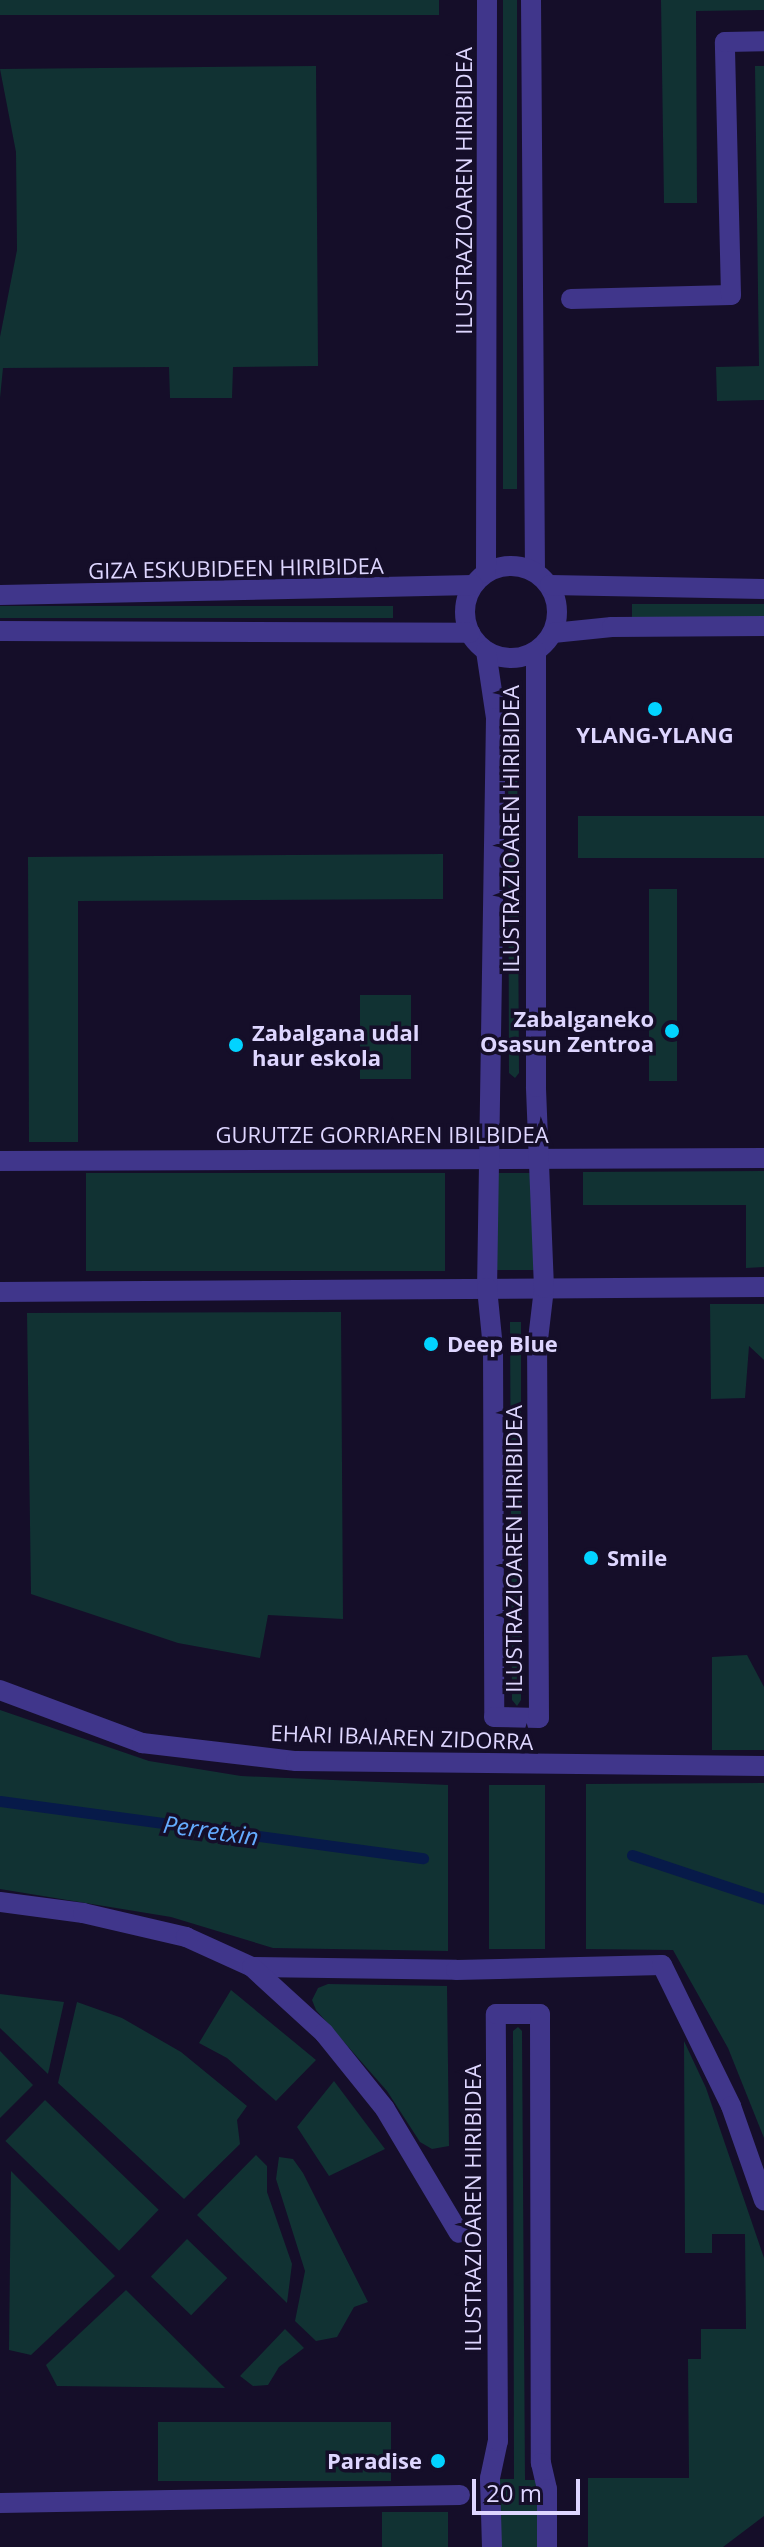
<!DOCTYPE html>
<html>
<head>
<meta charset="utf-8">
<style>
  body { margin:0 }
  #map { position:relative; width:764px; height:2547px; overflow:hidden; background:#150e29; font-family:"Open Sans",sans-serif }
  div>[style] { position:absolute }
  .green>* { inset:0; background:#113233; transform-origin:0 0 }
  .stream>* { height:11px; margin:-5.5px; padding:0 5.5px; transform-origin:5.5px; border-radius:5.5px; background:#071a49 }
  .pedestrian>* { height:20px; margin:-10px; padding:0 10px; transform-origin:10px; border-radius:10px; background:#40368b }
  .minor>* { height:20px; margin:-10px; padding:0 10px; transform-origin:10px; border-radius:10px; background:#40368b }
  .minor>.ring { margin:-10px; padding:0; box-sizing:content-box; background:none; border:20px solid #40368b; border-radius:50% }
  .dots>* { width:22px; height:22px; translate:-50% -50%; box-sizing:border-box; border:4px solid #150e29; border-radius:50% }
  span { translate:-50% -50%; white-space:nowrap; text-align:center; line-height:1.15; -webkit-text-stroke:7px #150e29; paint-order:stroke }
  .street-label { font-size:22px; color:#ded6ff }
  .poi-label { font-size:22px; color:#ded6ff; font-weight:700 }
  .right { translate:-100% -50%; text-align:right }
  .left { translate:0 -50%; text-align:left }
  .water-label { font-size:24px; color:#64acff; font-style:italic }
  .scale { position:absolute; left:472px; top:2479px; width:108px; height:36px; box-sizing:border-box; border:4px solid #ded6ff; border-top:0; padding-left:10px; font-size:24px; line-height:28px; white-space:nowrap; color:#ded6ff; -webkit-text-stroke:6px #150e29; paint-order:stroke }
</style>
</head>
<body>
<div id="map">
  <div class="green">
    <i style="left:0;top:0;width:439px;height:15px"></i>
    <i style="left:503px;top:0;width:14px;height:489px"></i>
    <i style="clip-path:polygon(661px 0,764px 0,764px 10px,696px 11px,697px 203px,664px 203px)"></i>
    <i style="clip-path:polygon(316px 66px,318px 366px,233px 367px,232px 398px,170px 398px,169px 367px,3px 368px,0 398px,0 337px,17px 250px,16px 152px,0 69px)"></i>
    <i style="clip-path:polygon(755px 66px,764px 66px,764px 400px,717px 401px,716px 367px,759px 366px)"></i>
    <i style="left:764px;top:604px;width:14px;height:132px;rotate:90deg"></i>
    <i style="left:393px;top:606px;width:12px;height:393px;rotate:90deg"></i>
    <i style="clip-path:polygon(508px 732px,517px 732px,519px 1073px,515px 1078px,509px 1073px)"></i>
    <i style="left:764px;top:816px;width:42px;height:186px;rotate:90deg"></i>
    <i style="clip-path:polygon(443px 854px,443px 899px,78px 901px,78px 1142px,29px 1142px,28px 857px)"></i>
    <i style="left:677px;top:889px;width:192px;height:28px;rotate:90deg"></i>
    <i style="left:360px;top:995px;width:51px;height:84px"></i>
    <i style="clip-path:polygon(764px 1171px,764px 1267px,746px 1268px,746px 1205px,583px 1205px,583px 1172px)"></i>
    <i style="left:445px;top:1173px;width:98px;height:359px;rotate:90deg"></i>
    <i style="left:496px;top:1173px;width:38px;height:97px"></i>
    <i style="clip-path:polygon(710px 1304px,764px 1304px,764px 1360px,749px 1346px,745px 1398px,711px 1399px)"></i>
    <i style="clip-path:polygon(341px 1312px,343px 1619px,268px 1615px,260px 1658px,178px 1643px,31px 1594px,27px 1313px)"></i>
    <i style="clip-path:polygon(510px 1322px,521px 1322px,521px 1700px,517px 1706px,512px 1700px)"></i>
    <i style="clip-path:polygon(747px 1655px,764px 1687px,764px 1750px,712px 1750px,712px 1657px)"></i>
    <i style="clip-path:polygon(0 1710px,149px 1761px,241px 1776px,448px 1785px,448px 1951px,273px 1948px,171px 1917px,0 1889px)"></i>
    <i style="clip-path:polygon(764px 1783px,764px 2138px,728px 2048px,673px 1950px,586px 1949px,586px 1784px)"></i>
    <i style="left:489px;top:1785px;width:56px;height:164px"></i>
    <i style="clip-path:polygon(328px 1984px,447px 1986px,449px 2146px,432px 2149px,420px 2142px,387px 2091px,316px 2010px,312px 2000px,318px 1988px)"></i>
    <i style="clip-path:polygon(231px 1990px,316px 2060px,276px 2101px,227px 2058px,199px 2043px)"></i>
    <i style="clip-path:polygon(0 1994px,64px 2002px,48px 2074px,0 2028px)"></i>
    <i style="clip-path:polygon(77px 2002px,122px 2018px,181px 2052px,247px 2106px,237px 2120px,240px 2144px,184px 2199px,58px 2083px)"></i>
    <i style="clip-path:polygon(518px 2027px,522px 2031px,525px 2480px,538px 2480px,539px 2547px,500px 2547px,500px 2479px,514px 2479px,513px 2031px)"></i>
    <i style="clip-path:polygon(684px 2041px,706px 2088px,764px 2258px,764px 2516px,723px 2547px,588px 2547px,588px 2478px,689px 2478px,688px 2359px,701px 2359px,701px 2329px,746px 2329px,745px 2234px,712px 2234px,712px 2253px,685px 2253px)"></i>
    <i style="clip-path:polygon(0 2051px,33px 2085px,0 2118px)"></i>
    <i style="clip-path:polygon(334px 2081px,385px 2149px,329px 2176px,297px 2127px)"></i>
    <i style="left:45px;top:2100px;width:158px;height:57px;rotate:44deg"></i>
    <i style="clip-path:polygon(256px 2155px,267px 2166px,267px 2192px,292px 2264px,287px 2303px,197px 2215px)"></i>
    <i style="clip-path:polygon(279px 2157px,293px 2159px,303px 2173px,368px 2302px,354px 2307px,337px 2337px,316px 2341px,295px 2321px,305px 2271px,276px 2179px)"></i>
    <i style="clip-path:polygon(11px 2171px,115px 2276px,31px 2355px,9px 2350px)"></i>
    <i style="left:187px;top:2239px;width:56px;height:52px;rotate:44deg"></i>
    <i style="clip-path:polygon(126px 2290px,225px 2388px,57px 2386px,46px 2365px)"></i>
    <i style="clip-path:polygon(285px 2329px,304px 2348px,279px 2367px,268px 2385px,253px 2386px,240px 2376px)"></i>
    <i style="left:158px;top:2422px;width:233px;height:59px"></i>
    <i style="left:448px;top:2512px;width:35px;height:66px;rotate:90deg"></i>
  </div>
  <div class="stream">
    <i style="left:0;top:1801px;width:427px;rotate:7.7deg"></i>
    <i style="left:632px;top:1855px;width:139px;rotate:18.4deg"></i>
  </div>
  <div class="pedestrian">
    <i style="left:571px;top:299px;width:160px;rotate:-1.4deg"></i>
    <i style="left:731px;top:295px;width:253px;rotate:-91.4deg"></i>
    <i style="left:725px;top:42px;width:39px;rotate:-1deg"></i>
    <i style="left:0;top:1161px;width:764px;rotate:-0.22deg"></i>
    <i style="left:0;top:1292px;width:764px;rotate:-0.37deg"></i>
    <i style="left:0;top:1690px;width:152px;rotate:20.5deg"></i>
    <i style="left:142px;top:1743px;width:155px;rotate:6.7deg"></i>
    <i style="left:296px;top:1761px;width:468px;rotate:0.6deg"></i>
    <i style="left:0;top:1902px;width:84px;rotate:7.5deg"></i>
    <i style="left:83px;top:1913px;width:106px;rotate:13.1deg"></i>
    <i style="left:186px;top:1937px;width:72px;rotate:24.4deg"></i>
    <i style="left:252px;top:1967px;width:204px;rotate:0.8deg"></i>
    <i style="left:456px;top:1970px;width:206px;rotate:-1.4deg"></i>
    <i style="left:662px;top:1965px;width:157px;rotate:63.9deg"></i>
    <i style="left:731px;top:2106px;width:100px;rotate:70.7deg"></i>
    <i style="left:252px;top:1967px;width:98px;rotate:42.5deg"></i>
    <i style="left:324px;top:2033px;width:97px;rotate:51.2deg"></i>
    <i style="left:385px;top:2109px;width:144px;rotate:59.2deg"></i>
    <i style="left:0;top:2503px;width:460px;rotate:-1deg"></i>
  </div>
  <div class="minor">
    <i style="left:531px;top:0;width:572px;rotate:89.6deg"></i>
    <i class="ring" style="left:465px;top:566px;width:72px;height:72px"></i>
    <i style="left:486px;top:573px;width:573px;rotate:-89.9deg"></i>
    <i style="left:550px;top:585px;width:214px;rotate:1.1deg"></i>
    <i style="left:0;top:595px;width:473px;rotate:-1.2deg"></i>
    <i style="left:0;top:631px;width:470px;rotate:0.2deg"></i>
    <i style="left:553px;top:633px;width:59px;rotate:-5.8deg"></i>
    <i style="left:612px;top:627px;width:152px;rotate:-0.4deg"></i>
    <i style="left:486px;top:651px;width:68px;rotate:81.5deg"></i>
    <i style="left:496px;top:718px;width:570px;rotate:90.9deg"></i>
    <i style="left:487px;top:1288px;width:60px;rotate:84.3deg"></i>
    <i style="left:493px;top:1348px;width:369px;rotate:89.8deg"></i>
    <i style="left:494px;top:1717px;width:45px;rotate:1.3deg"></i>
    <i style="left:539px;top:1718px;width:370px;rotate:-90.3deg"></i>
    <i style="left:537px;top:1348px;width:60px;rotate:-83.3deg"></i>
    <i style="left:544px;top:1288px;width:201px;rotate:-92.3deg"></i>
    <i style="left:536px;top:1087px;width:436px;rotate:-90deg"></i>
    <i style="left:492px;top:2547px;width:69px;rotate:-91.7deg"></i>
    <i style="left:490px;top:2478px;width:38px;rotate:-78deg"></i>
    <i style="left:498px;top:2441px;width:427px;rotate:-90.3deg"></i>
    <i style="left:496px;top:2014px;width:44px"></i>
    <i style="left:540px;top:2014px;width:449px;rotate:89.9deg"></i>
    <i style="left:541px;top:2463px;width:27px;rotate:77deg"></i>
    <i style="left:547px;top:2489px;width:58px;rotate:90deg"></i>
  </div>
  <div class="dots">
    <i style="left:655px;top:709px;background:#02d3ff"></i>
    <i style="left:672px;top:1031px;background:#02d3ff"></i>
    <i style="left:236px;top:1045px;background:#02d3ff"></i>
    <i style="left:431px;top:1344px;background:#02d3ff"></i>
    <i style="left:591px;top:1558px;background:#02d3ff"></i>
    <i style="left:438px;top:2461px;background:#02d3ff"></i>
  </div>
  <div class="street-label">
    <span style="left:464px;top:191px;rotate:-90deg">ILUSTRAZIOAREN HIRIBIDEA</span>
    <span style="left:236px;top:568px;rotate:-1deg">GIZA ESKUBIDEEN HIRIBIDEA</span>
    <span style="left:511px;top:829px;rotate:-90deg">ILUSTRAZIOAREN HIRIBIDEA</span>
    <span style="left:382px;top:1135px">GURUTZE GORRIAREN IBILBIDEA</span>
    <span style="left:514px;top:1549px;rotate:-90deg">ILUSTRAZIOAREN HIRIBIDEA</span>
    <span style="left:402px;top:1737px;rotate:2deg">EHARI IBAIAREN ZIDORRA</span>
    <span style="left:473px;top:2208px;rotate:-90deg">ILUSTRAZIOAREN HIRIBIDEA</span>
  </div>
  <div class="poi-label">
    <span style="left:655px;top:735px">YLANG-YLANG</span>
    <span class="right" style="left:654px;top:1031px">Zabalganeko<br>Osasun Zentroa</span>
    <span class="left" style="left:252px;top:1045px">Zabalgana udal<br>haur eskola</span>
    <span class="left" style="left:447px;top:1344px">Deep Blue</span>
    <span class="left" style="left:607px;top:1558px">Smile</span>
    <span class="right" style="left:422px;top:2461px">Paradise</span>
  </div>
  <div class="water-label">
    <span style="left:211px;top:1830px;rotate:8deg">Perretxin</span>
  </div>
  <div class="scale">20 m</div>
</div>
</body>
</html>
